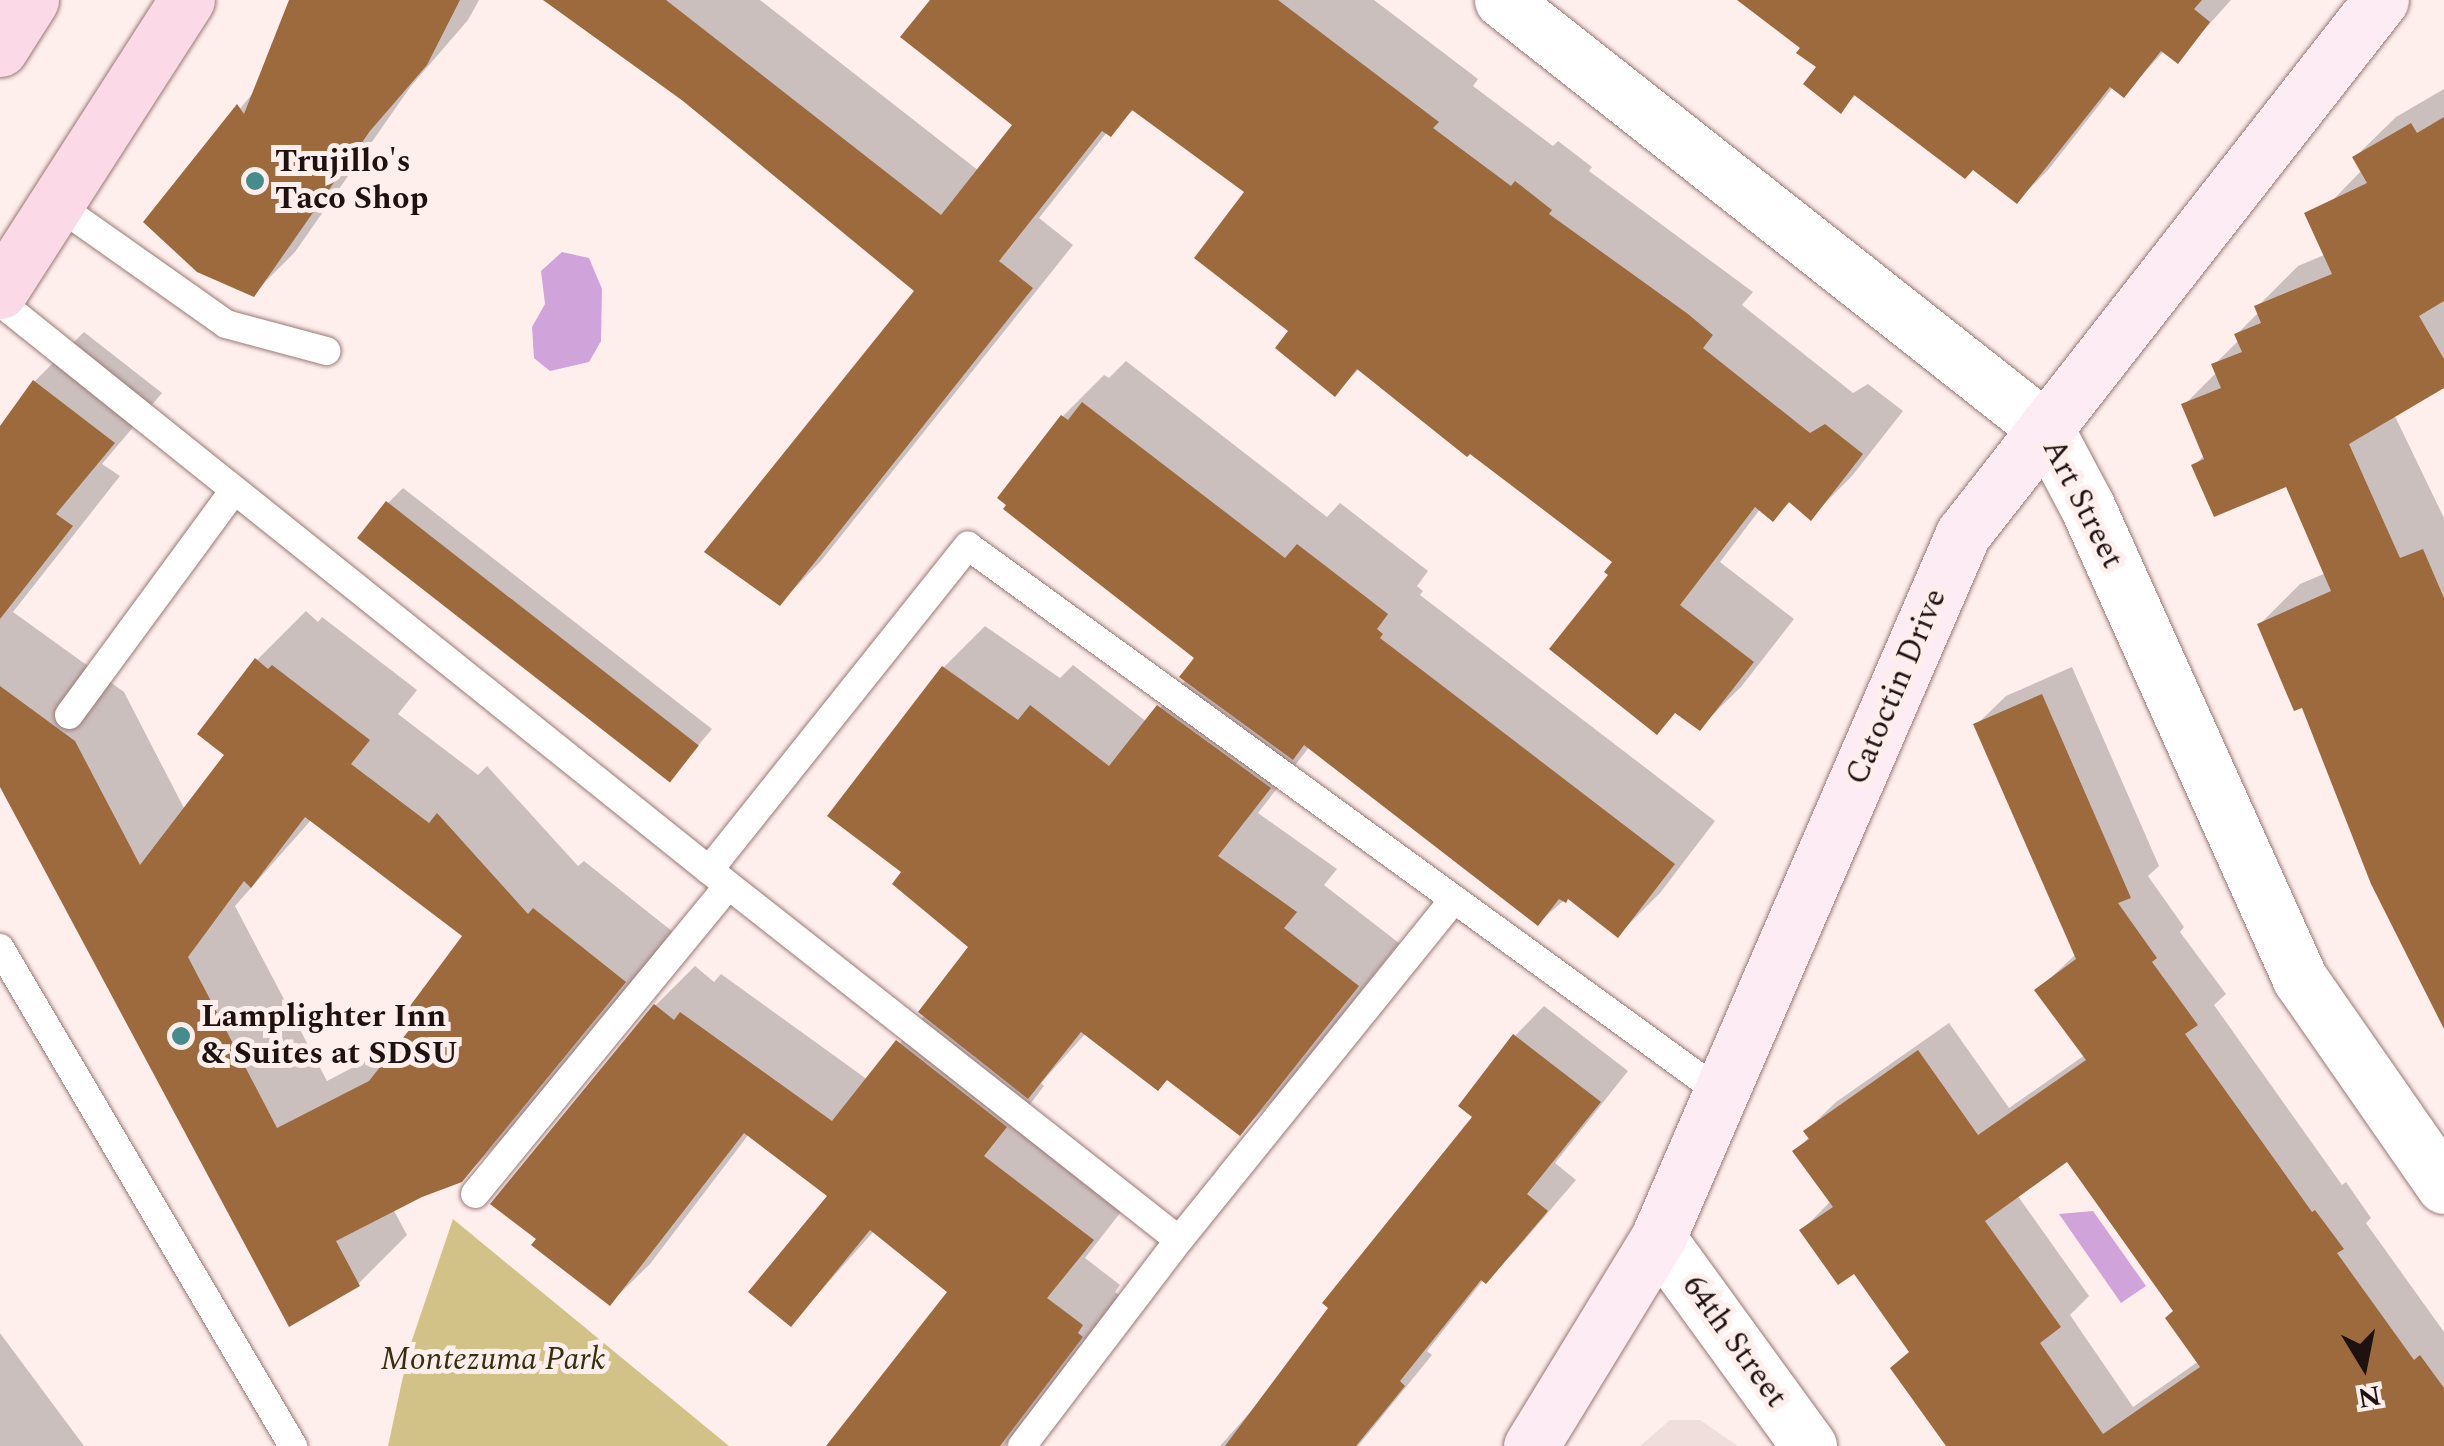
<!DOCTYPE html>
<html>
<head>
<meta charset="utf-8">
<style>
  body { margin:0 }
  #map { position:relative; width:2444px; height:1446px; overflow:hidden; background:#feefed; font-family:Spectral,serif }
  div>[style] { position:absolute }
  .built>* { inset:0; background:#f0dedc }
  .green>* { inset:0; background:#d3c287 }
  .water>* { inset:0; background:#d0a4da }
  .shadow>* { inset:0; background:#0003 }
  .building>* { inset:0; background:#9d6a3e; transform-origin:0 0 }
  .roads { filter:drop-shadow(0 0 2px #997975) drop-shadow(0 0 2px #997975) }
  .lane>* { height:28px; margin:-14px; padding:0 14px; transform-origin:14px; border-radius:14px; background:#fff }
  .street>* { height:55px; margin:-27.5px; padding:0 27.5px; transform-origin:27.5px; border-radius:27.5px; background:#fff }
  .secondary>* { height:55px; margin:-27.5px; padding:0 27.5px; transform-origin:27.5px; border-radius:27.5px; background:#fdecf3 }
  .primary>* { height:55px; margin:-27.5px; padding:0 27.5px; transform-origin:27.5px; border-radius:27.5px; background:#fbd9e6 }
  .dots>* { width:28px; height:28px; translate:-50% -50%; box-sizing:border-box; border:5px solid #feefed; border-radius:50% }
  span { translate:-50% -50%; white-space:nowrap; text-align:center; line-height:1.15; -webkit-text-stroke:10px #feefed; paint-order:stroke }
  .poi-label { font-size:32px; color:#1e1210; font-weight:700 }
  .left { translate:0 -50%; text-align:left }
  .street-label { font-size:32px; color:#1e1210 }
  .park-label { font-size:32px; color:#382f11; font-style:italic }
  .north { position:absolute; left:2314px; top:1316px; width:100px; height:100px; -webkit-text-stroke:8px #feefed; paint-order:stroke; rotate:170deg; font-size:28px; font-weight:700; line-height:40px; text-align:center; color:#1e1210 }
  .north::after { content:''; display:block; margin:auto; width:35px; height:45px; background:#1e1210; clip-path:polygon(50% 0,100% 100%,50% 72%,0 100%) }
</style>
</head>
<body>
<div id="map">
  <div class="built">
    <i style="clip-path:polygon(1670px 1420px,1700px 1420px,1738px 1446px,1640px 1446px)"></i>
  </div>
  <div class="green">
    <i style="clip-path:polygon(453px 1219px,729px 1446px,388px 1446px,409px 1349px)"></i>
  </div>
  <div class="water">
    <i style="clip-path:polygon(562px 252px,589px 258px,602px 289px,601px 341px,589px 362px,550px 371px,534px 358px,532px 327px,545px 304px,541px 271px)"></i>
    <i style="clip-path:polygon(2093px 1211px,2146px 1286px,2121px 1303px,2059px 1214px)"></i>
  </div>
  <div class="shadow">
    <i style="clip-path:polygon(292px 0,479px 0,468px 20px,411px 86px,295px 252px,253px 294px,147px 221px,257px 88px)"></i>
    <i style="clip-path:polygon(548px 0,760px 0,979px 171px,1015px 124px,933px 0,1374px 0,1478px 79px,1473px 86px,1553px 146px,1558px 141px,1592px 167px,1589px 171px,1753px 292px,1742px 305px,1853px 393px,1868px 384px,1903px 411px,1852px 476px,1811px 517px,1791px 501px,1773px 518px,1761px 508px,1720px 562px,1794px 619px,1741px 687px,1699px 728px,1677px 711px,1657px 731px,1612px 575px,1615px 561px,1360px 368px,1335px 393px,1292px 331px,1248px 192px,1135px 109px,1108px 131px,1039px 218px,1073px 245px,821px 561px,780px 603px,917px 290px,684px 99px)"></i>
    <i style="clip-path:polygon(1757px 0,2231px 0,2177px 60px,2165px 50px,2124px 94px,2114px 86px,2048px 170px,2017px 201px,1974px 167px,1857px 94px,1841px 110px,1820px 67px)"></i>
    <i style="clip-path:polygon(2444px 89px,2444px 385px,2330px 203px,2362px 170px,2355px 157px,2396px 117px)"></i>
    <i style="clip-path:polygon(2350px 244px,2391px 408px,2444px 518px,2444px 1007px,2303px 705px,2260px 624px,2300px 584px,2326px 573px,2287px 483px,2194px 466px,2205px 454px,2184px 405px,2217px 372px,2214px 365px,2239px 340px,2237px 334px,2259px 312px,2257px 307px,2298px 266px)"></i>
    <i style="clip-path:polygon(evenodd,84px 332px,162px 393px,102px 464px,120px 476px,13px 612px,124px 692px,185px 810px,228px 754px,257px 660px,306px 611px,318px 622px,322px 617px,417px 690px,398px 714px,478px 775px,487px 766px,578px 866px,584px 861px,673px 932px,511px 1130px,461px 1180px,393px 1209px,407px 1235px,358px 1284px,0 782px,0 431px,35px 381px,84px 332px,312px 819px,466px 936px,424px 1015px,403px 1041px,327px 1081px,235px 906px,312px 819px)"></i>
    <i style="clip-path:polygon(1126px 361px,1327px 517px,1340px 503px,1428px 571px,1417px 586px,1423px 591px,1420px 595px,1715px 821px,1660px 893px,1618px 935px,1569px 896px,1538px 923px,1310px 746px,1258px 813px,1337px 869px,1324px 885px,1399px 943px,1282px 1091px,1240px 1133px,1168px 1077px,1086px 1033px,1041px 1083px,1044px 1086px,1021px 1116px,1131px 1199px,1085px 1258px,1120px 1285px,1115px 1292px,1121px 1296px,1005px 1446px,828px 1446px,950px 1291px,874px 1231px,791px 1324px,831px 1196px,749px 1134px,650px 1264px,610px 1303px,655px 1006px,695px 966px,714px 982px,721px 974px,868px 1080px,925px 1015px,971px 947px,904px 872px,943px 668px,985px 626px,1060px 678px,1073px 665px,1147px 722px,1186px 680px,1198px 658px,1062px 417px,1104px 375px,1109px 378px)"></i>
    <i style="clip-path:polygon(403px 488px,712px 729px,670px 779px,388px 503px)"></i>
    <i style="clip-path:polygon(evenodd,2072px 667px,2159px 866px,2148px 876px,2184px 927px,2180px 932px,2226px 994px,2214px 1005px,2342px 1185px,2346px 1182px,2371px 1218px,2366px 1223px,2444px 1332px,2444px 1446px,1949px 1446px,1911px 1351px,1855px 1270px,1802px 1230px,1831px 1201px,1796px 1151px,1810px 1136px,1806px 1131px,1836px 1102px,1949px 1023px,2009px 1108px,2085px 1055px,2038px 990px,2076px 954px,1976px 725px,2006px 696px,2072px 667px,2068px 1159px,2176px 1310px,2199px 1361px,2133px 1407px,2070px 1315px,2089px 1296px,2017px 1195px,2068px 1159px)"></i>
    <i style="clip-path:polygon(1544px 1006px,1628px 1071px,1555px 1163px,1576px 1180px,1515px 1251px,1484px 1279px,1427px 1351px,1432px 1355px,1358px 1446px,1220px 1446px,1271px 1389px,1476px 1116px,1515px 1036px)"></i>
    <i style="clip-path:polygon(0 1333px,84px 1446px,0 1446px)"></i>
  </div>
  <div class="building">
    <i style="clip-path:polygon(289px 0,460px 0,427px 65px,370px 131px,254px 297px,197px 272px,143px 222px,237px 104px,244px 114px)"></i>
    <i style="clip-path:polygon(543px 0,666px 0,941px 215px,1012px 125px,900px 37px,930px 0,1278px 0,1439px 122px,1433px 128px,1511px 186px,1515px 181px,1552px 210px,1549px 214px,1688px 314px,1713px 335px,1703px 348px,1810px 433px,1825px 424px,1863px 454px,1811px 521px,1789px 502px,1773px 522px,1755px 507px,1680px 605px,1754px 662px,1700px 731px,1675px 713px,1657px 735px,1549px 649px,1608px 575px,1604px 572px,1612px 562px,1470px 454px,1467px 457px,1357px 369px,1335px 397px,1275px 348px,1288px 331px,1194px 258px,1244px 192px,1132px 110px,1111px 137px,1102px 131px,999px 261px,1033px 288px,780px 606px,704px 552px,914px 291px,683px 101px)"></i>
    <i style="clip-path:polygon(1737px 0,2202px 0,2194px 9px,2210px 22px,2178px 64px,2161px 51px,2124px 98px,2110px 87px,2017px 204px,1973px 170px,1965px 179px,1854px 95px,1841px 114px,1803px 84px,1816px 67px,1796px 53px,1800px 48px)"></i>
    <i style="clip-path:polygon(2444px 117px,2444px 301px,2419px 316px,2444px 359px,2444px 388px,2349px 444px,2400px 558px,2423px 549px,2444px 598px,2444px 1029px,2371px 884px,2302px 708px,2294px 711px,2257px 624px,2331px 591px,2286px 487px,2214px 517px,2191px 465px,2204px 459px,2181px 404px,2221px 388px,2211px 364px,2242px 352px,2234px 334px,2261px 323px,2254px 306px,2332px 274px,2304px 213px,2367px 183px,2352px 157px,2411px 123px,2417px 133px)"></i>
    <i style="clip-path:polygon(33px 380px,115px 443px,56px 514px,73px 526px,0 619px,0 426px)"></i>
    <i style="clip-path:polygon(1082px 402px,1285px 558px,1297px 544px,1388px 614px,1377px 629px,1383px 634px,1380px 638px,1675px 864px,1618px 938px,1568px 899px,1566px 903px,1559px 899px,1538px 926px,1304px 745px,1293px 760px,1179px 677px,1194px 658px,1003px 509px,1006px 505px,997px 498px,1061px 415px,1068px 420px)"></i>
    <i style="left:386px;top:501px;width:397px;height:47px;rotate:38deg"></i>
    <i style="clip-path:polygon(evenodd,255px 658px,268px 669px,272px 665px,370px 740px,351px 764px,429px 823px,437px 813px,528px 914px,533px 908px,626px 982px,462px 1182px,422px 1197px,336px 1241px,360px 1286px,289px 1327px,0 787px,0 686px,75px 741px,140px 865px,224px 755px,197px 734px,255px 658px,305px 817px,462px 936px,410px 1006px,421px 1015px,369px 1081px,277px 1128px,188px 957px,244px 881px,251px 888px,305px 817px)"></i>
    <i style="clip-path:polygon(942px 666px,1018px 720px,1030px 705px,1109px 766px,1157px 705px,1271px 788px,1218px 856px,1297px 912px,1284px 928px,1359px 986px,1240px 1136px,1167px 1080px,1158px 1091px,1081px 1032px,1028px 1099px,918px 1012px,968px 947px,892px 884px,901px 872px,827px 816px)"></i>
    <i style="clip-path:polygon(evenodd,2042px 694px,2131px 898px,2118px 903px,2157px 958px,2152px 962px,2198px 1025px,2185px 1034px,2312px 1212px,2315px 1210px,2344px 1249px,2337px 1253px,2414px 1360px,2420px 1355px,2444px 1388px,2444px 1446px,1946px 1446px,1890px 1368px,1909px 1352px,1854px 1274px,1838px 1285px,1799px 1230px,1833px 1207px,1792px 1151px,1809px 1139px,1803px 1131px,1918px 1050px,1978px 1135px,2086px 1060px,2034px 990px,2076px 959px,1973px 724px,2042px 694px,2067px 1162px,2173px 1311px,2165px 1318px,2200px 1367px,2103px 1434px,2040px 1343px,2061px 1327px,1985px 1221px,2067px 1162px)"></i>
    <i style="clip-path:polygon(654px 1004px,674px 1020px,680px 1012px,832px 1121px,896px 1040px,1007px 1127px,984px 1156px,1094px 1240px,1047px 1298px,1083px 1325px,1078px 1333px,1083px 1337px,1000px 1446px,826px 1446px,947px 1292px,870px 1230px,791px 1327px,748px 1292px,827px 1196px,744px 1133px,610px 1306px,531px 1245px,536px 1239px,490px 1204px)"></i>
    <i style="clip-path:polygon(1513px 1034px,1601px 1102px,1527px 1194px,1548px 1211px,1486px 1284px,1481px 1280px,1400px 1381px,1405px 1386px,1356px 1446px,1225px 1446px,1328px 1308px,1322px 1303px,1472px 1117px,1458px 1106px)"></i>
  </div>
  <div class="roads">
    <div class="lane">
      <i style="left:56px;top:204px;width:208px;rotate:35.2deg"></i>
      <i style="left:226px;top:324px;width:104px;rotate:15.1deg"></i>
      <i style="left:0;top:302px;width:908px;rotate:38.7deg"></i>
      <i style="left:709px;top:870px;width:415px;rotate:-51.4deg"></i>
      <i style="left:968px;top:546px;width:931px;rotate:36deg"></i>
      <i style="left:69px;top:715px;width:279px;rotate:-53.7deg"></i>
      <i style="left:709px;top:870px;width:598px;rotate:38.21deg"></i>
      <i style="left:1179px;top:1240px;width:438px;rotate:-51.1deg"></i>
      <i style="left:0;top:948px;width:578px;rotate:59.53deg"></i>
      <i style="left:475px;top:1194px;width:399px;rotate:-50.6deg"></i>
      <i style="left:1022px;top:1446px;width:259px;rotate:-52.7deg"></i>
    </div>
    <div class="street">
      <i style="left:1502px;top:0;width:693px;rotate:38.26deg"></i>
      <i style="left:2046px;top:429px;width:87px;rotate:62deg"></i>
      <i style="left:2087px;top:506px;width:519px;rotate:65.76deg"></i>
      <i style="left:2300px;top:979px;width:252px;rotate:55.2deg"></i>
      <i style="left:1658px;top:1238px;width:257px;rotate:54deg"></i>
    </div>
    <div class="secondary">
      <i style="left:1531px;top:1446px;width:244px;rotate:-58.6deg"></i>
      <i style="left:1658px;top:1238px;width:767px;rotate:-66.58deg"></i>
      <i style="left:1963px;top:534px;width:678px;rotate:-51.95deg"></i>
    </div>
    <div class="primary">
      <i style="left:0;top:49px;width:58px;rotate:-57.7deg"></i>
      <i style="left:0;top:291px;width:346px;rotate:-57.3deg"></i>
    </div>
  </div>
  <div class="dots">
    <i style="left:255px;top:181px;background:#458d8c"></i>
    <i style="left:181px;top:1036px;background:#458d8c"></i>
  </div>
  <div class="poi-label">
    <span class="left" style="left:275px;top:181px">Trujillo's<br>Taco Shop</span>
    <span class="left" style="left:201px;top:1036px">Lamplighter Inn<br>&amp; Suites at SDSU</span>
  </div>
  <div class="street-label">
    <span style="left:2082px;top:504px;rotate:63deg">Art Street</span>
    <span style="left:1897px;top:687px;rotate:-67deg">Catoctin Drive</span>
    <span style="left:1734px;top:1342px;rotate:54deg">64th Street</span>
  </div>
  <div class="park-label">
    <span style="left:493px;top:1360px">Montezuma Park</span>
  </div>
  <div class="north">N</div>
</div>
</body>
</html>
